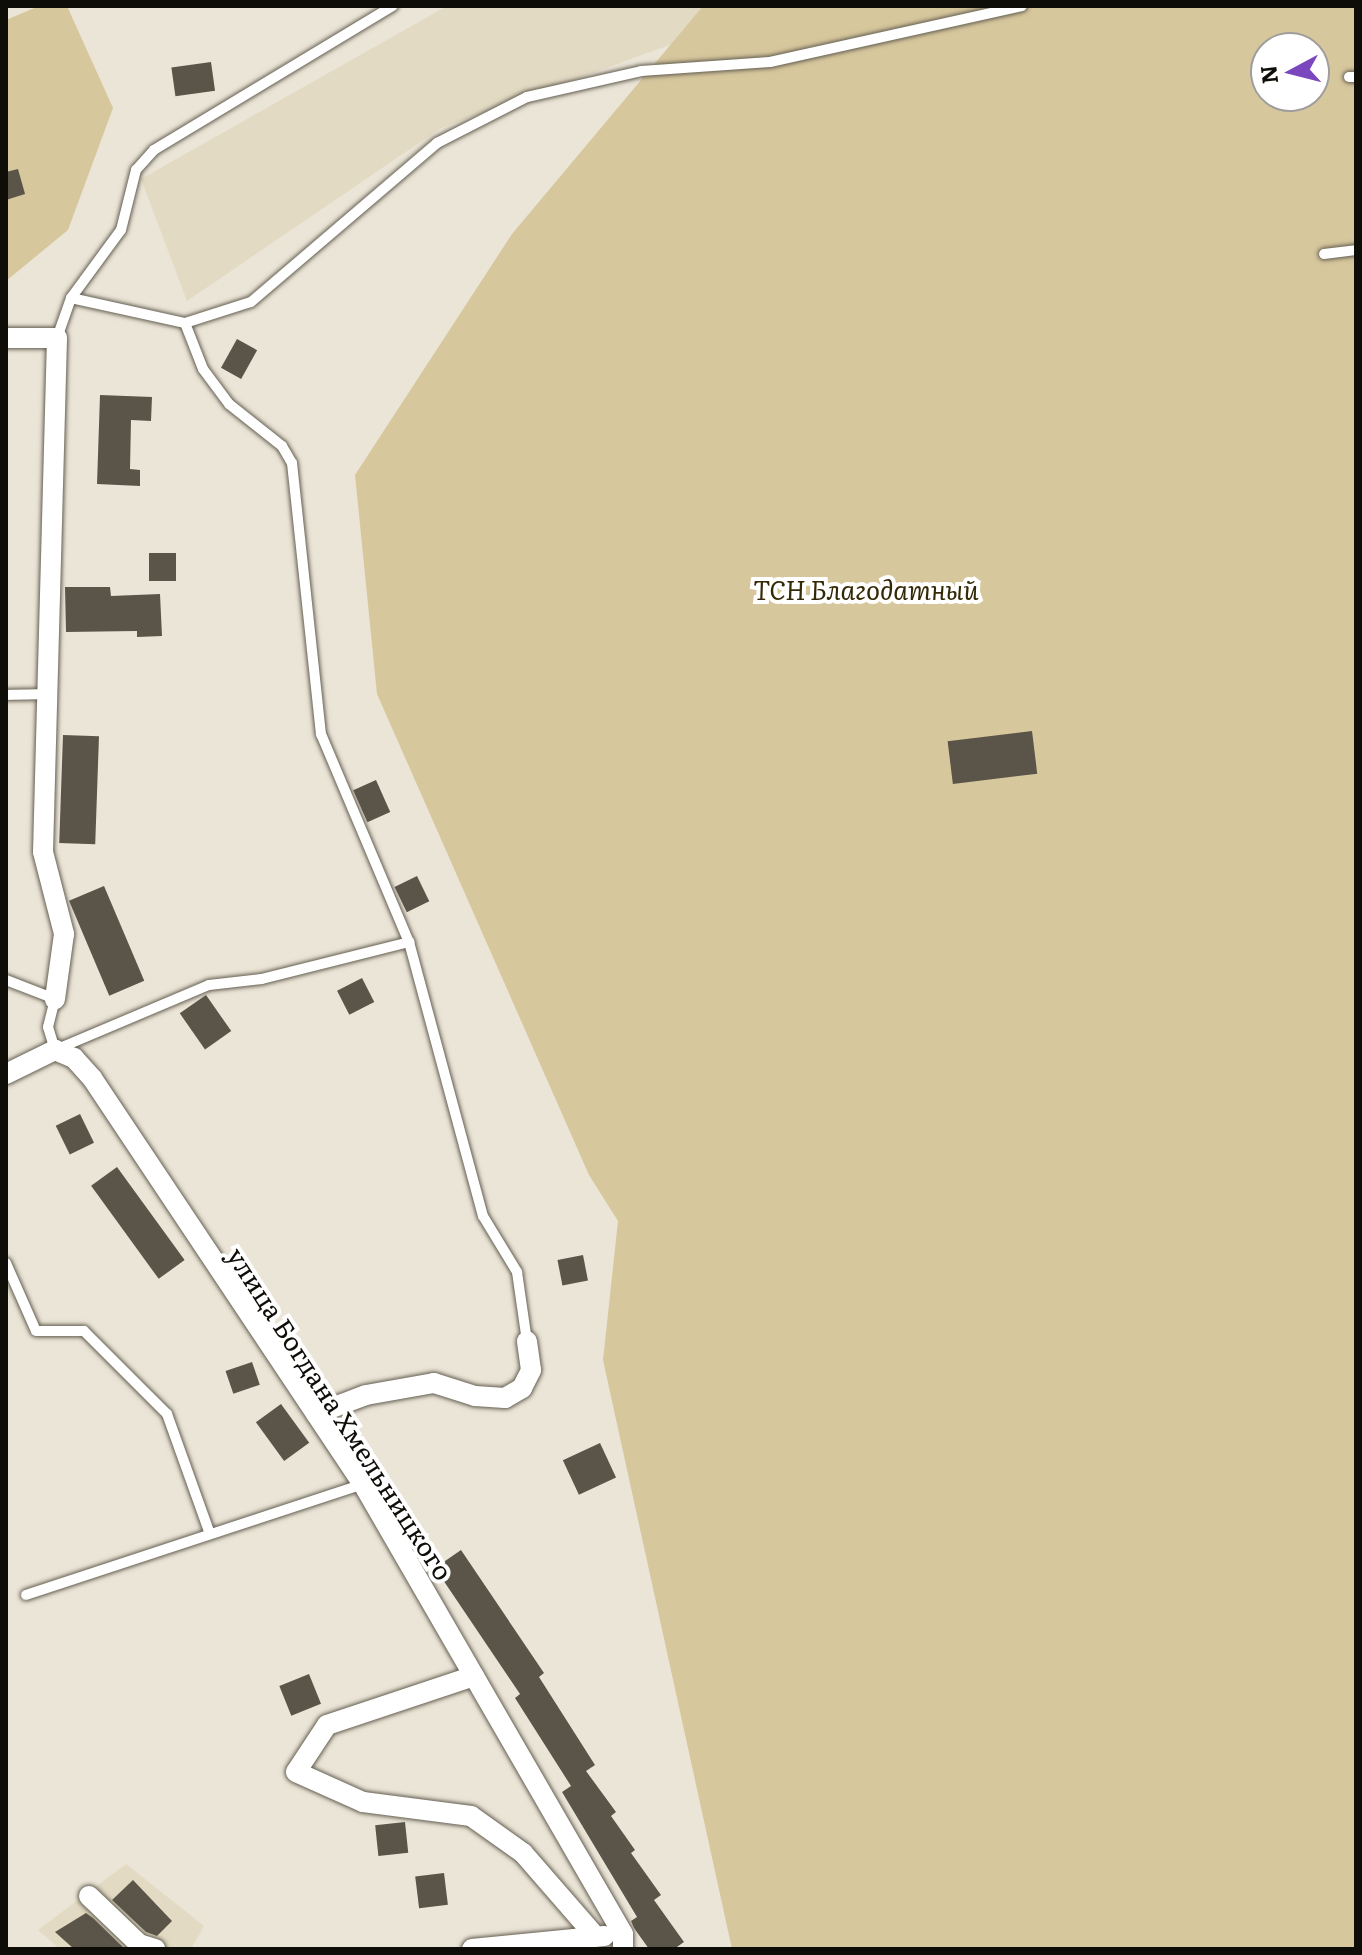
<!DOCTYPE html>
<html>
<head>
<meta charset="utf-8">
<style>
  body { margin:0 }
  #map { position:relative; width:1362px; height:1955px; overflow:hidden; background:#ebe5d7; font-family:Literata,serif }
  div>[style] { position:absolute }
  .built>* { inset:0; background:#e3dac4 }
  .green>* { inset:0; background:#d7c79d }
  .building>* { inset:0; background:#5a5548; transform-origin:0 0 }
  .roads { filter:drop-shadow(0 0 2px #645f52) drop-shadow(0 0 2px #645f52) }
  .lane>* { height:10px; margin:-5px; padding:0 5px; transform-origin:5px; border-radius:5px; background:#fff }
  .street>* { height:20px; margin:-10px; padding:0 10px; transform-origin:10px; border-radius:10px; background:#fff }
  span { translate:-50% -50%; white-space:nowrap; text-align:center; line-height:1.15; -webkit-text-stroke:8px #fff; paint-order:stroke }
  .park-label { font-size:26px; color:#342907; font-style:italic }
  .street-label { font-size:26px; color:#0f0d08 }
  .frame { position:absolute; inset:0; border:8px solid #0f0d08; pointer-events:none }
  .north { position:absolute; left:1250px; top:32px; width:80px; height:80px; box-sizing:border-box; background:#fff; border:2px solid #9f9e9c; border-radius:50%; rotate:263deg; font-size:22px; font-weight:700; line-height:32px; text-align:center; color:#0f0d08 }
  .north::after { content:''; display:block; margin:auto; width:28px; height:36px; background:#7b47bf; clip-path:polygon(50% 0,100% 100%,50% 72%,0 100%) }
</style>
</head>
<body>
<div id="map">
  <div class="built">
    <i style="clip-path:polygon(447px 6px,703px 6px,708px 31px,441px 128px,187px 301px,141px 179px)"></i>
    <i style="clip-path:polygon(126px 1864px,204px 1926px,191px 1949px,60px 1949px,38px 1930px)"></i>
  </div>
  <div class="green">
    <i style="clip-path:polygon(39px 6px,67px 6px,113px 108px,68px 230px,6px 281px,6px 20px)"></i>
    <i style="clip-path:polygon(evenodd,703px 6px,1356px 6px,1356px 1949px,732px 1949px,603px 1360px,618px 1221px,589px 1175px,377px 694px,355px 475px,512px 234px,703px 6px,1266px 48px,1314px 48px,1314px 96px,1266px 96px,1266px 48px)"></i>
  </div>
  <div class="building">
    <i style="left:211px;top:62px;width:29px;height:40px;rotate:82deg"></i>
    <i style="clip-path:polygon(18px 169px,25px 194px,6px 200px,6px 172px)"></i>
    <i style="left:237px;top:339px;width:23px;height:33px;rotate:29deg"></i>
    <i style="clip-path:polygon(100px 395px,152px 397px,151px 421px,131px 420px,130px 469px,140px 470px,140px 486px,97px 484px)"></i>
    <i style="left:149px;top:553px;width:27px;height:28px"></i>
    <i style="clip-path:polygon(65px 587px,110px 587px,111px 596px,160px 594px,162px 636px,137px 637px,137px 631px,66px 632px)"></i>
    <i style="left:1032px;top:731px;width:43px;height:85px;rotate:83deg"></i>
    <i style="left:63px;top:735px;width:36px;height:108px;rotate:2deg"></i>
    <i style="left:376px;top:780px;width:35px;height:25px;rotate:66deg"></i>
    <i style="left:417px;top:876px;width:28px;height:25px;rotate:64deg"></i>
    <i style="left:104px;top:886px;width:103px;height:38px;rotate:67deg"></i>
    <i style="left:362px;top:978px;width:27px;height:28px;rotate:63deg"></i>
    <i style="left:206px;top:995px;width:44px;height:32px;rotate:55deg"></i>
    <i style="left:80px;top:1114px;width:32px;height:27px;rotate:64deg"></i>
    <i style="left:117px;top:1167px;width:115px;height:32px;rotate:54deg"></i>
    <i style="left:583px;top:1255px;width:26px;height:26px;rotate:79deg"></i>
    <i style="left:252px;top:1362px;width:24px;height:28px;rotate:71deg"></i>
    <i style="left:281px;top:1404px;width:48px;height:31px;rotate:54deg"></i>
    <i style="left:600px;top:1443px;width:38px;height:41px;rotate:65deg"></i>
    <i style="clip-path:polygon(461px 1550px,544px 1673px,539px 1677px,595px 1765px,586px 1771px,616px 1812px,611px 1816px,635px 1850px,631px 1853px,661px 1895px,654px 1900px,684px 1942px,674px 1949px,649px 1949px,634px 1928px,631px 1921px,637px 1917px,562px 1792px,571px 1786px,515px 1698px,520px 1694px,435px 1568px)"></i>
    <i style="left:309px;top:1674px;width:32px;height:32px;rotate:68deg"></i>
    <i style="left:405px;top:1822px;width:31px;height:30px;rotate:84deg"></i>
    <i style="left:444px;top:1873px;width:32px;height:29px;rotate:83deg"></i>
    <i style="clip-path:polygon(133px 1880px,172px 1921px,157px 1936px,146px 1932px,112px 1900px)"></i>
    <i style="clip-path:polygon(86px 1913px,93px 1918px,125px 1949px,74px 1949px,55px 1932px)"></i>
  </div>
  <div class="roads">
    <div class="lane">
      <i style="left:1349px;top:77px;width:7px"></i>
      <i style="left:1324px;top:254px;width:32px;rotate:-7deg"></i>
      <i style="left:71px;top:298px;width:84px;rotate:-53.7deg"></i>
      <i style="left:121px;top:230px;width:62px;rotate:-76deg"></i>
      <i style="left:136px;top:170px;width:27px;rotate:-48deg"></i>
      <i style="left:154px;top:150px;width:279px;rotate:-31.1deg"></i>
      <i style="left:185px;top:323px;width:69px;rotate:-17.7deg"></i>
      <i style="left:251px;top:302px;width:245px;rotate:-40.5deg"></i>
      <i style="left:437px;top:143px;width:101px;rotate:-27.1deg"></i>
      <i style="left:527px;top:97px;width:117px;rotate:-12.8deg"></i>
      <i style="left:641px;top:71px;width:129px;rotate:-4deg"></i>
      <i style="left:770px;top:62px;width:258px;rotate:-12.5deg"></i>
      <i style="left:57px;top:338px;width:42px;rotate:-70.7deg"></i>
      <i style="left:71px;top:298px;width:117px;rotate:12.4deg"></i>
      <i style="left:185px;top:323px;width:49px;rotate:68.6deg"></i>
      <i style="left:203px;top:369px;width:44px;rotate:53.4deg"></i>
      <i style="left:229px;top:404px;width:68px;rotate:38.4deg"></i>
      <i style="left:282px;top:446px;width:20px;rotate:60deg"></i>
      <i style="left:292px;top:463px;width:273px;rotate:83.9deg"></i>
      <i style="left:321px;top:734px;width:226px;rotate:67.1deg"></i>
      <i style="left:409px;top:942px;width:284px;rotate:74.9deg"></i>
      <i style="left:483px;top:1216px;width:66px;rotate:58.7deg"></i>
      <i style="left:517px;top:1272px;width:70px;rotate:81.8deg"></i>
      <i style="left:6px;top:695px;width:40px;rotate:-1.4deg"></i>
      <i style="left:6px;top:980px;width:53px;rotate:21.2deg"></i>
      <i style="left:55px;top:999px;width:29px;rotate:104deg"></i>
      <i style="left:48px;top:1027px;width:24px;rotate:73deg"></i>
      <i style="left:55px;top:1050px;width:167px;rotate:-22.9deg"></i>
      <i style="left:209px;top:985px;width:53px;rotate:-6.5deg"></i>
      <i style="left:262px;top:979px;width:152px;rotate:-14.1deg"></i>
      <i style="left:6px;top:1263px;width:74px;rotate:66.2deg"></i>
      <i style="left:36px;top:1331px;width:48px"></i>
      <i style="left:84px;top:1331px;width:117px;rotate:45deg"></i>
      <i style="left:167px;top:1414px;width:127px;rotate:70.3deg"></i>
      <i style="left:26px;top:1595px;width:355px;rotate:-18.2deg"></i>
    </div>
    <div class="street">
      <i style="left:6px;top:338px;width:51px"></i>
      <i style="left:57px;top:338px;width:514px;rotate:91.56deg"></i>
      <i style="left:43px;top:852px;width:85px;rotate:75.6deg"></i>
      <i style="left:64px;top:934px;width:66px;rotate:97.9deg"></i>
      <i style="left:6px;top:1074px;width:55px;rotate:-26.1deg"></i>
      <i style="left:55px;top:1050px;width:21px;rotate:23deg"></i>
      <i style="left:74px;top:1058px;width:27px;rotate:48deg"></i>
      <i style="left:92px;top:1078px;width:488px;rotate:56.3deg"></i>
      <i style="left:363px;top:1484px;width:520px;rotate:59.98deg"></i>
      <i style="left:623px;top:1934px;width:15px;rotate:90deg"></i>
      <i style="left:316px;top:1414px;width:53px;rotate:-20.8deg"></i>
      <i style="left:366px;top:1395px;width:69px;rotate:-10deg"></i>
      <i style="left:434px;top:1383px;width:43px;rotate:17.6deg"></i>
      <i style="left:475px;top:1396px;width:30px;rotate:4deg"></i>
      <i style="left:505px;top:1398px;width:20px;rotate:-30deg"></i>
      <i style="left:522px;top:1388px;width:20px;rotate:-63deg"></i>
      <i style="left:531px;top:1370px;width:29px;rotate:-98deg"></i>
      <i style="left:474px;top:1676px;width:155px;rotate:161.6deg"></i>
      <i style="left:327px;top:1725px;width:56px;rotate:123.4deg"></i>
      <i style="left:296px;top:1772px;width:73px;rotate:24.1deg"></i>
      <i style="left:363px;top:1802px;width:109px;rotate:7.4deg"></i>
      <i style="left:471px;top:1816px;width:64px;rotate:35.4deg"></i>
      <i style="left:523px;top:1853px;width:111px;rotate:49deg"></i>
      <i style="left:89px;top:1896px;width:69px;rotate:43.8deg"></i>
      <i style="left:139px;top:1944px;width:17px;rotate:17deg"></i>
      <i style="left:472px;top:1949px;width:133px;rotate:-5.6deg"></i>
    </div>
  </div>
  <div class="park-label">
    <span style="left:866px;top:589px">ТСН Благодатный</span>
  </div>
  <div class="street-label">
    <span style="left:341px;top:1413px;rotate:57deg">улица Богдана Хмельницкого</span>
  </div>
  <div class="frame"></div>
  <div class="north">N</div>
</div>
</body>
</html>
